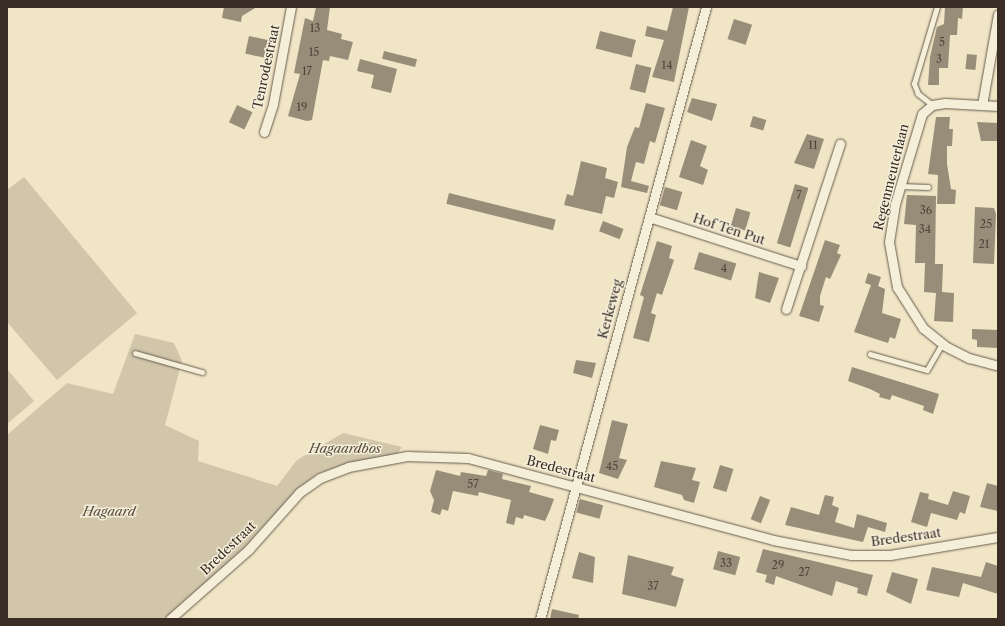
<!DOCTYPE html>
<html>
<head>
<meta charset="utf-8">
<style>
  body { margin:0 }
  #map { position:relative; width:1005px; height:626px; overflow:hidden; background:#f0e5c5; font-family:"Libre Caslon Text",serif }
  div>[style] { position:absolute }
  .green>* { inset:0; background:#d1c6aa }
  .building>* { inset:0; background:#988d79; transform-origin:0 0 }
  .roads { filter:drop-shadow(0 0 1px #675b4e) drop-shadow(0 0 1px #675b4e) }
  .service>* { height:4.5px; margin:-2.25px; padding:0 2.25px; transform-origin:2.25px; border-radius:2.25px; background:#f5eed9 }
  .minor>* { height:9px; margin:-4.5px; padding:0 4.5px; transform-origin:4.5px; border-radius:4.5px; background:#f5eed9 }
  span { translate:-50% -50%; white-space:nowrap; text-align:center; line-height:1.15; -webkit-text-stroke:3px #f5eed9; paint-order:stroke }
  .number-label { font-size:11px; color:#51453b }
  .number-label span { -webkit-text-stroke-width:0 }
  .street-label { font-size:13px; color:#392d26 }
  .park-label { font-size:13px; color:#574c40; font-style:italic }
  .frame { position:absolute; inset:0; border:8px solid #392d26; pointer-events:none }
</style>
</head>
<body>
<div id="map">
  <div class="green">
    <i style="clip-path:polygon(24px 177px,137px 313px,57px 380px,7px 322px,7px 190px)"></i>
    <i style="clip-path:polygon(135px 334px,174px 343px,182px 361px,165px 425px,199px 441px,198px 461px,277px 486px,297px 460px,343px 433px,402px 447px,397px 454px,345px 464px,317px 474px,297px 490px,247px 546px,164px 619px,7px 619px,7px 435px,67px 383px,113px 394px)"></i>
    <i style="clip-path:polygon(7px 369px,34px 401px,7px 424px)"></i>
  </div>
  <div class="building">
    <i style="clip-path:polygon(224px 7px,257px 7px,242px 16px,241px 22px,222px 18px)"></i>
    <i style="clip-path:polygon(316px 7px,330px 7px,327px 30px,342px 34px,341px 39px,353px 42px,348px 60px,330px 56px,329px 61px,323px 60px,312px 120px,307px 121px,288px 116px,300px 74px,294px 73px,305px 18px,313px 21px)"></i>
    <i style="clip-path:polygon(673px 7px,689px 7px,674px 82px,652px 77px,664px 40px,645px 36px,647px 26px,667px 31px)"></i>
    <i style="clip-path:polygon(945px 7px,963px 7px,962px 19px,958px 18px,957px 35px,950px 35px,948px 68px,939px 68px,939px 85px,928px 85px,930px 57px,937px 27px,944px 24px)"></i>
    <i style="left:734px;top:19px;width:19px;height:21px;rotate:18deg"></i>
    <i style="left:600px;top:31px;width:37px;height:18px;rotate:14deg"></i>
    <i style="left:249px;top:36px;width:19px;height:18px;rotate:12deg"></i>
    <i style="left:384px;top:51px;width:34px;height:8px;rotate:14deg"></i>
    <i style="left:967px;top:54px;width:10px;height:15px;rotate:6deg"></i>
    <i style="clip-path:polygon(360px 59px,397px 69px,391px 93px,371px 88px,374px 75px,357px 71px)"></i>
    <i style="left:636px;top:64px;width:16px;height:26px;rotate:14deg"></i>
    <i style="clip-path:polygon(692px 98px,717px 104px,712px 121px,687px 112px)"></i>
    <i style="clip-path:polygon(646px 103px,665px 108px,655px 143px,650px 141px,644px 164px,636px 162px,631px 181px,649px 186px,647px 193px,621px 187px,627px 147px,635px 127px,639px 128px)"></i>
    <i style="left:237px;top:105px;width:17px;height:19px;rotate:25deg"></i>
    <i style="left:753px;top:116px;width:14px;height:11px;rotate:17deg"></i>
    <i style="clip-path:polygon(936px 117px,950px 117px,949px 129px,953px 129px,952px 146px,947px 146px,947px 164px,951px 189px,956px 190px,955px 204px,937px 204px,938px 175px,928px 174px)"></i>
    <i style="clip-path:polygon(977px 122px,998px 123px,998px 141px,981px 141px)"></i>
    <i style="clip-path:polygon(807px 134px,824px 139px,814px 169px,794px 163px)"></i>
    <i style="clip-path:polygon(691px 140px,707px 146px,700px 166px,708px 170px,703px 185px,679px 177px)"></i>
    <i style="clip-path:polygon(581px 161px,607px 168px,605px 178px,618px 182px,614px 198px,606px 196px,602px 214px,564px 205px,567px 194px,573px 196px)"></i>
    <i style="left:795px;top:184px;width:14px;height:62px;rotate:17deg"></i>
    <i style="left:665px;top:187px;width:18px;height:19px;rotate:16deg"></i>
    <i style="left:449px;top:193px;width:110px;height:11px;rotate:14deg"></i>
    <i style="clip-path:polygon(907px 195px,936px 196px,935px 264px,943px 264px,942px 292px,954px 293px,953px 322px,934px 321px,936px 293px,924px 292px,925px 263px,915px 263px,916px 225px,904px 224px)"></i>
    <i style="clip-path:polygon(975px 207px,994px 208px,996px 214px,994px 264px,973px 263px)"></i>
    <i style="left:736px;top:208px;width:15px;height:19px;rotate:16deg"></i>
    <i style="left:603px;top:221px;width:22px;height:11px;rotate:21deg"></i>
    <i style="clip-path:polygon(825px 240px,840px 245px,837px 253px,841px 255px,830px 279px,826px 277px,820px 296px,820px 305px,824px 306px,819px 322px,799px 316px)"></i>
    <i style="clip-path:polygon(657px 241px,672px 246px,669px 258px,674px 260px,662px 295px,657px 293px,651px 313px,656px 315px,649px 342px,633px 338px,644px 297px,640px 295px)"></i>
    <i style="left:699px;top:252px;width:39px;height:18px;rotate:17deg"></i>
    <i style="clip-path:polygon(759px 272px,779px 278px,770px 303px,755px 298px)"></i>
    <i style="clip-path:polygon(868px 273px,881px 277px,878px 286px,885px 289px,882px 313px,901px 319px,895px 339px,890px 337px,888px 343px,854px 332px,871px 285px,865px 283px)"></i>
    <i style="clip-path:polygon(972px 329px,998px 330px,998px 348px,977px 347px,977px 340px,972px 339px)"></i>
    <i style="clip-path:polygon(576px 360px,596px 363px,592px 378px,573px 373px)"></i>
    <i style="clip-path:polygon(852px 367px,939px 394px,933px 414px,923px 410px,924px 406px,892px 395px,890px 400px,879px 397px,880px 394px,870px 389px,848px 381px)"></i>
    <i style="clip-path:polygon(612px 420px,628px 424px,619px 458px,627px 460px,618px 479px,599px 473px)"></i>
    <i style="clip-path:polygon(540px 425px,559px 430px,556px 441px,551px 440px,548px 454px,533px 449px)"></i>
    <i style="clip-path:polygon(661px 461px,696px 468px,692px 480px,700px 482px,694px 503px,684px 500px,682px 495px,654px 487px)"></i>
    <i style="left:720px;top:465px;width:14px;height:24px;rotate:17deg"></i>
    <i style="clip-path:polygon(436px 470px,460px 476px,461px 472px,486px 476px,488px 470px,503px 474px,502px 479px,531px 486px,529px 492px,554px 499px,550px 510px,545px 521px,524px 515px,523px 519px,516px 517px,514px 525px,506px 523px,511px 500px,479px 492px,478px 496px,453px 491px,448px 511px,442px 509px,440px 515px,431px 512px,434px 500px,430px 491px)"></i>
    <i style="clip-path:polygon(987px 483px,998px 486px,998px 511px,980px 507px)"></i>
    <i style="clip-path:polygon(953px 491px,970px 496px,965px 514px,960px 512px,957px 520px,931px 513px,927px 527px,911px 522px,920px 492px,929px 494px,928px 499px,948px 505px)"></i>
    <i style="clip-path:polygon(825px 495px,834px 497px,832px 505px,839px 508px,835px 522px,854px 528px,857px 514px,887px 523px,885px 532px,868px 527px,863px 542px,785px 525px,791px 507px,819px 515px)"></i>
    <i style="left:760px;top:496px;width:11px;height:25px;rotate:22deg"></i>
    <i style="left:580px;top:499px;width:24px;height:14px;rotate:15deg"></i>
    <i style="clip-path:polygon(763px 549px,873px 575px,867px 596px,857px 593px,858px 588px,836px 581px,832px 596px,776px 576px,774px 585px,765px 582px,767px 575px,756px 572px)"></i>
    <i style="left:718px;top:551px;width:23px;height:19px;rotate:15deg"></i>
    <i style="clip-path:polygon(579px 552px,595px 557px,593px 583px,572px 578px)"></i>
    <i style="clip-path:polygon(628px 555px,674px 567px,671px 575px,684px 579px,676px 607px,622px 594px)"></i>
    <i style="clip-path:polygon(986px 562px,998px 566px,998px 594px,963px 583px,959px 597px,926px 590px,932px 567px,981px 577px)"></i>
    <i style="clip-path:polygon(892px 572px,918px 579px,911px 604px,886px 592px)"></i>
    <i style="clip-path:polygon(552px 609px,579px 615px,578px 619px,550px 619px)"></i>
  </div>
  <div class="roads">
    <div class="service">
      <i style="left:932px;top:105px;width:18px;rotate:-142deg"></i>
      <i style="left:918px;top:94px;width:11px;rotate:-112deg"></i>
      <i style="left:914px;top:84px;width:80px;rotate:-73.4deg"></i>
      <i style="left:900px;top:186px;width:28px;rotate:2deg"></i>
      <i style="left:135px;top:353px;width:70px;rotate:15.8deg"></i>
      <i style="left:870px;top:354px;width:59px;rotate:15.7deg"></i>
      <i style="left:927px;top:370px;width:30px;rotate:-60deg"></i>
    </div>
    <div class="minor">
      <i style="left:982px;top:105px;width:92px;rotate:-80deg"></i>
      <i style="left:998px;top:106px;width:53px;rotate:-176.8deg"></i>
      <i style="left:945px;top:103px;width:13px;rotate:171deg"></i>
      <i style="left:932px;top:105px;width:13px;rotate:138deg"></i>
      <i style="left:922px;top:114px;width:94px;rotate:106.7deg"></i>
      <i style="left:895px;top:204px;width:38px;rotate:99deg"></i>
      <i style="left:889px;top:242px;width:46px;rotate:79.9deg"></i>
      <i style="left:897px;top:287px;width:49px;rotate:57.6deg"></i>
      <i style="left:923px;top:328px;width:28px;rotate:39deg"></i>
      <i style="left:945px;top:346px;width:27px;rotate:27deg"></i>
      <i style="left:969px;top:358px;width:30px;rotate:15deg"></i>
      <i style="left:264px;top:132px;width:29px;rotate:-72deg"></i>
      <i style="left:273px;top:104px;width:99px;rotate:-79.5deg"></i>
      <i style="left:649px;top:217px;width:160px;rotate:17.9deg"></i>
      <i style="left:786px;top:309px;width:174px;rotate:-71.9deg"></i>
      <i style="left:170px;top:619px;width:106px;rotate:-41.5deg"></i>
      <i style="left:249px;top:549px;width:76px;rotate:-48.2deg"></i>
      <i style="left:300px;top:492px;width:24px;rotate:-35deg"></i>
      <i style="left:320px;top:478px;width:30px;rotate:-21deg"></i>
      <i style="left:348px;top:467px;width:60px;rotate:-10.6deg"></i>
      <i style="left:407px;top:456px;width:61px;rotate:1.9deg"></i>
      <i style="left:468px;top:458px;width:316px;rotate:15deg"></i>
      <i style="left:773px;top:540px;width:79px;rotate:10.9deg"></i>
      <i style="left:851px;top:555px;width:39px"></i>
      <i style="left:890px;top:555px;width:109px;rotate:-9.5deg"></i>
      <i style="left:540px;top:619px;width:634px;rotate:-74.82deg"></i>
    </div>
  </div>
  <div class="number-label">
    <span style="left:315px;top:28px">13</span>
    <span style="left:942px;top:42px">5</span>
    <span style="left:314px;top:52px">15</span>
    <span style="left:939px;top:59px">3</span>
    <span style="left:667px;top:65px">14</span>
    <span style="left:307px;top:71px">17</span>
    <span style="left:302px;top:107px">19</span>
    <span style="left:813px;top:145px">11</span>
    <span style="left:799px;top:195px">7</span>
    <span style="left:926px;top:210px">36</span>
    <span style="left:986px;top:224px">25</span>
    <span style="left:925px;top:229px">34</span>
    <span style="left:984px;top:244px">21</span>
    <span style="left:724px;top:268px">4</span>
    <span style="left:612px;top:466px">45</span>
    <span style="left:473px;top:484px">57</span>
    <span style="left:726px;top:563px">33</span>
    <span style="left:778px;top:565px">29</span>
    <span style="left:804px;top:572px">27</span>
    <span style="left:653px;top:586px">37</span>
  </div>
  <div class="street-label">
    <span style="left:266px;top:67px;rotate:-78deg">Tenrodestraat</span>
    <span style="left:891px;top:177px;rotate:-76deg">Regenmeuterlaan</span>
    <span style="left:729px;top:229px;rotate:18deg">Hof Ten Put</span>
    <span style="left:610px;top:309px;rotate:-75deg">Kerkeweg</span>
    <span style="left:561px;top:469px;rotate:15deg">Bredestraat</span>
    <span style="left:906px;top:537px;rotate:-8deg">Bredestraat</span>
    <span style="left:228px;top:548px;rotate:-44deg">Bredestraat</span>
  </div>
  <div class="park-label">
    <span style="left:345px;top:448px">Hagaardbos</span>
    <span style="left:109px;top:511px">Hagaard</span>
  </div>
  <div class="frame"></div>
</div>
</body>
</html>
